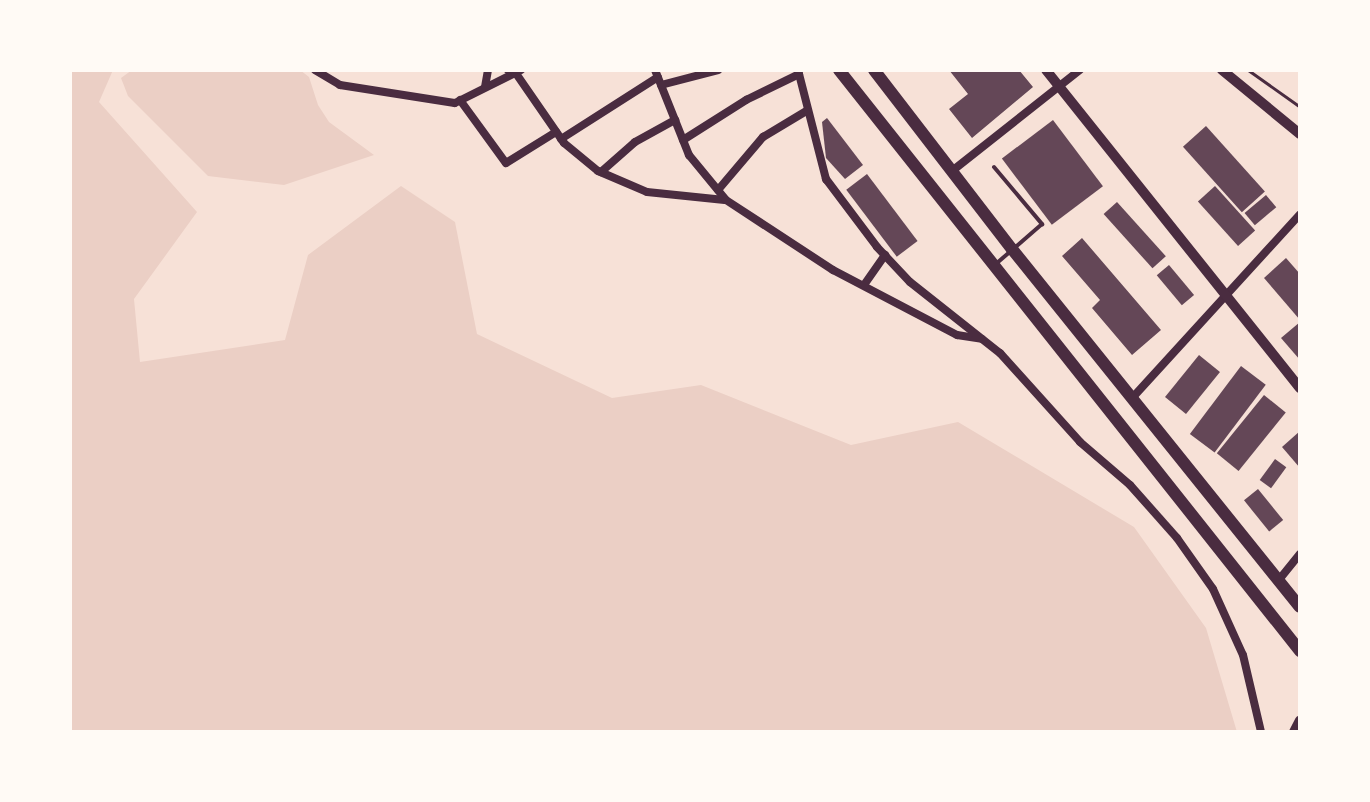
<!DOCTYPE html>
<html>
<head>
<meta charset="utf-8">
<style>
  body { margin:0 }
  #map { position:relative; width:1370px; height:802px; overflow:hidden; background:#f7e1d7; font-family:"Noto Sans",sans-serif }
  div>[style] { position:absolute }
  .green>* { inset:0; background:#ebcfc5 }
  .building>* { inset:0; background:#644757; transform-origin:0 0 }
  .path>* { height:3px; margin:-1.5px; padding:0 1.5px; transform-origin:1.5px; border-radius:1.5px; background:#4a2c40 }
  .service>* { height:4px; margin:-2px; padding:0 2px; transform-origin:2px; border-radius:2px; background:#4a2c40 }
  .minor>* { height:8px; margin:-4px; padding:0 4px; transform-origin:4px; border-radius:4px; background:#4a2c40 }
  .tertiary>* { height:10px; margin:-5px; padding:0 5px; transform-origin:5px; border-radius:5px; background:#4a2c40 }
  .trunk>* { height:12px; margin:-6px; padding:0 6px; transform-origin:6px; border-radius:6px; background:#4a2c40 }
  span { translate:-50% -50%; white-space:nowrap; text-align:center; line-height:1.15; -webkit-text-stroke:8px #fffaf5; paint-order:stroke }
  .frame { position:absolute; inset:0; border:72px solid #fffaf5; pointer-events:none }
</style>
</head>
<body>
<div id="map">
  <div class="green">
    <i style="clip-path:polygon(70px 70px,113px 70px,99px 102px,197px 212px,134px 299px,140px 362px,285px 340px,308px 255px,401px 186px,455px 222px,477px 334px,612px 398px,701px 385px,851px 445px,958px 422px,1134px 527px,1206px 628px,1237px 732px,70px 732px)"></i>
    <i style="clip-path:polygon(132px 70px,300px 70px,309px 77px,318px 105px,329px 122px,374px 155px,284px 185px,208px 176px,128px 96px,121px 78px)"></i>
  </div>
  <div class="building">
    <i style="clip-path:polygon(949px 70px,1019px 70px,1033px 87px,972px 138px,949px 109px,968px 94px)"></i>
    <i style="clip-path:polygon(827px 118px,863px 165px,845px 179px,826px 158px,822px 122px)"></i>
    <i style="left:1053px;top:120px;width:83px;height:64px;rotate:53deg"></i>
    <i style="left:1206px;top:126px;width:88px;height:31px;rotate:48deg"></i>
    <i style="left:867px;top:174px;width:84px;height:26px;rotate:53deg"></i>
    <i style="left:1215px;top:186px;width:60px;height:23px;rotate:48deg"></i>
    <i style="left:1266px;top:195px;width:16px;height:28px;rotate:50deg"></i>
    <i style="left:1117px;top:202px;width:73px;height:18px;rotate:48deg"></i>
    <i style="clip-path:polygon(1082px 238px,1161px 330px,1132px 355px,1092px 308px,1100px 300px,1062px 256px)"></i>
    <i style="clip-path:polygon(1286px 258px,1300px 274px,1300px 320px,1264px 278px)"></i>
    <i style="left:1169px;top:265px;width:39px;height:16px;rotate:50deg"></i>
    <i style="clip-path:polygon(1300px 322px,1300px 360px,1281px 338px)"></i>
    <i style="left:1199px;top:355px;width:27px;height:54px;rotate:39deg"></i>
    <i style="left:1241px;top:366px;width:31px;height:85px;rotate:37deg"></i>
    <i style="left:1264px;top:395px;width:28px;height:75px;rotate:39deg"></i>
    <i style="clip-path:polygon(1300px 431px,1300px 468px,1282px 447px)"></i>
    <i style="left:1275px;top:459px;width:14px;height:26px;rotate:36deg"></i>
    <i style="left:1258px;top:489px;width:40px;height:18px;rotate:51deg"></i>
  </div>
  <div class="path">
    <i style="left:1248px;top:70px;width:64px;rotate:35.4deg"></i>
  </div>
  <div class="service">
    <i style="left:994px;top:167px;width:75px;rotate:49.9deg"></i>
    <i style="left:1042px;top:224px;width:60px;rotate:139.1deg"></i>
  </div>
  <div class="minor">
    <i style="left:315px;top:70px;width:29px;rotate:31deg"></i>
    <i style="left:340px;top:85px;width:116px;rotate:8.9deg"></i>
    <i style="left:455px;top:103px;width:74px;rotate:-26.6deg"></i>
    <i style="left:508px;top:70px;width:7px;rotate:16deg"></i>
    <i style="left:515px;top:72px;width:86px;rotate:55.4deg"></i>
    <i style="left:564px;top:143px;width:44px;rotate:39.5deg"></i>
    <i style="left:598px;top:171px;width:53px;rotate:23.2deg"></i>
    <i style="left:647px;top:192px;width:78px;rotate:5.9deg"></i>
    <i style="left:655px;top:70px;width:92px;rotate:68.2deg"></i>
    <i style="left:689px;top:155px;width:58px;rotate:50.6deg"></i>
    <i style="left:726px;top:200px;width:128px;rotate:33.2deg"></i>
    <i style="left:833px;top:270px;width:140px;rotate:27.7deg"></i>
    <i style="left:957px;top:335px;width:25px;rotate:9deg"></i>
    <i style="left:798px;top:70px;width:113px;rotate:75.6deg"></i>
    <i style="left:826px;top:179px;width:85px;rotate:53.1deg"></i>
    <i style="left:877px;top:247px;width:48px;rotate:46.7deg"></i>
    <i style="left:910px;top:282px;width:115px;rotate:38.3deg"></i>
    <i style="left:1000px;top:353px;width:120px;rotate:48deg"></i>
    <i style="left:1080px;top:442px;width:66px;rotate:40.7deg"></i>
    <i style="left:1130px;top:485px;width:71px;rotate:48.4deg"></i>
    <i style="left:1177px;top:538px;width:62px;rotate:54.8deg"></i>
    <i style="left:1213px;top:589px;width:72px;rotate:65.6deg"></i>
    <i style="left:1243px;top:655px;width:79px;rotate:76.8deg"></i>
    <i style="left:661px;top:85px;width:59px;rotate:-14.7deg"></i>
    <i style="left:485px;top:87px;width:17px;rotate:-80deg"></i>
    <i style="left:460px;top:100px;width:78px;rotate:53.9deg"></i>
    <i style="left:506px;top:163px;width:59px;rotate:-31.8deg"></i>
    <i style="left:561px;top:139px;width:115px;rotate:-32.6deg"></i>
    <i style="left:683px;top:140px;width:75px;rotate:-32.4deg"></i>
    <i style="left:746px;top:100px;width:59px;rotate:-26.1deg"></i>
    <i style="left:952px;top:171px;width:163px;rotate:-38.3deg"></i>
    <i style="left:601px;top:172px;width:45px;rotate:-41.4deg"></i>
    <i style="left:635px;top:142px;width:46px;rotate:-28.8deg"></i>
    <i style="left:718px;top:190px;width:70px;rotate:-49.7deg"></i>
    <i style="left:763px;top:137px;width:52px;rotate:-31deg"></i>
    <i style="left:864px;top:285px;width:37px;rotate:-55deg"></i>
    <i style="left:1134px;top:396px;width:246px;rotate:-47.6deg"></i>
    <i style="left:1278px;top:581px;width:35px;rotate:-51deg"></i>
  </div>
  <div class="tertiary">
    <i style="left:1046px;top:70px;width:407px;rotate:51.4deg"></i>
    <i style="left:1222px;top:70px;width:101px;rotate:39.4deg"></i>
    <i style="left:1294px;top:732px;width:13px;rotate:-63deg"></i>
  </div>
  <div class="trunk">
    <i style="left:839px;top:70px;width:742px;rotate:51.57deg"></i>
    <i style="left:874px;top:70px;width:226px;rotate:52.4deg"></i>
    <i style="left:1012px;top:249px;width:459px;rotate:51.2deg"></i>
  </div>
  <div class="frame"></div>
</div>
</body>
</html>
